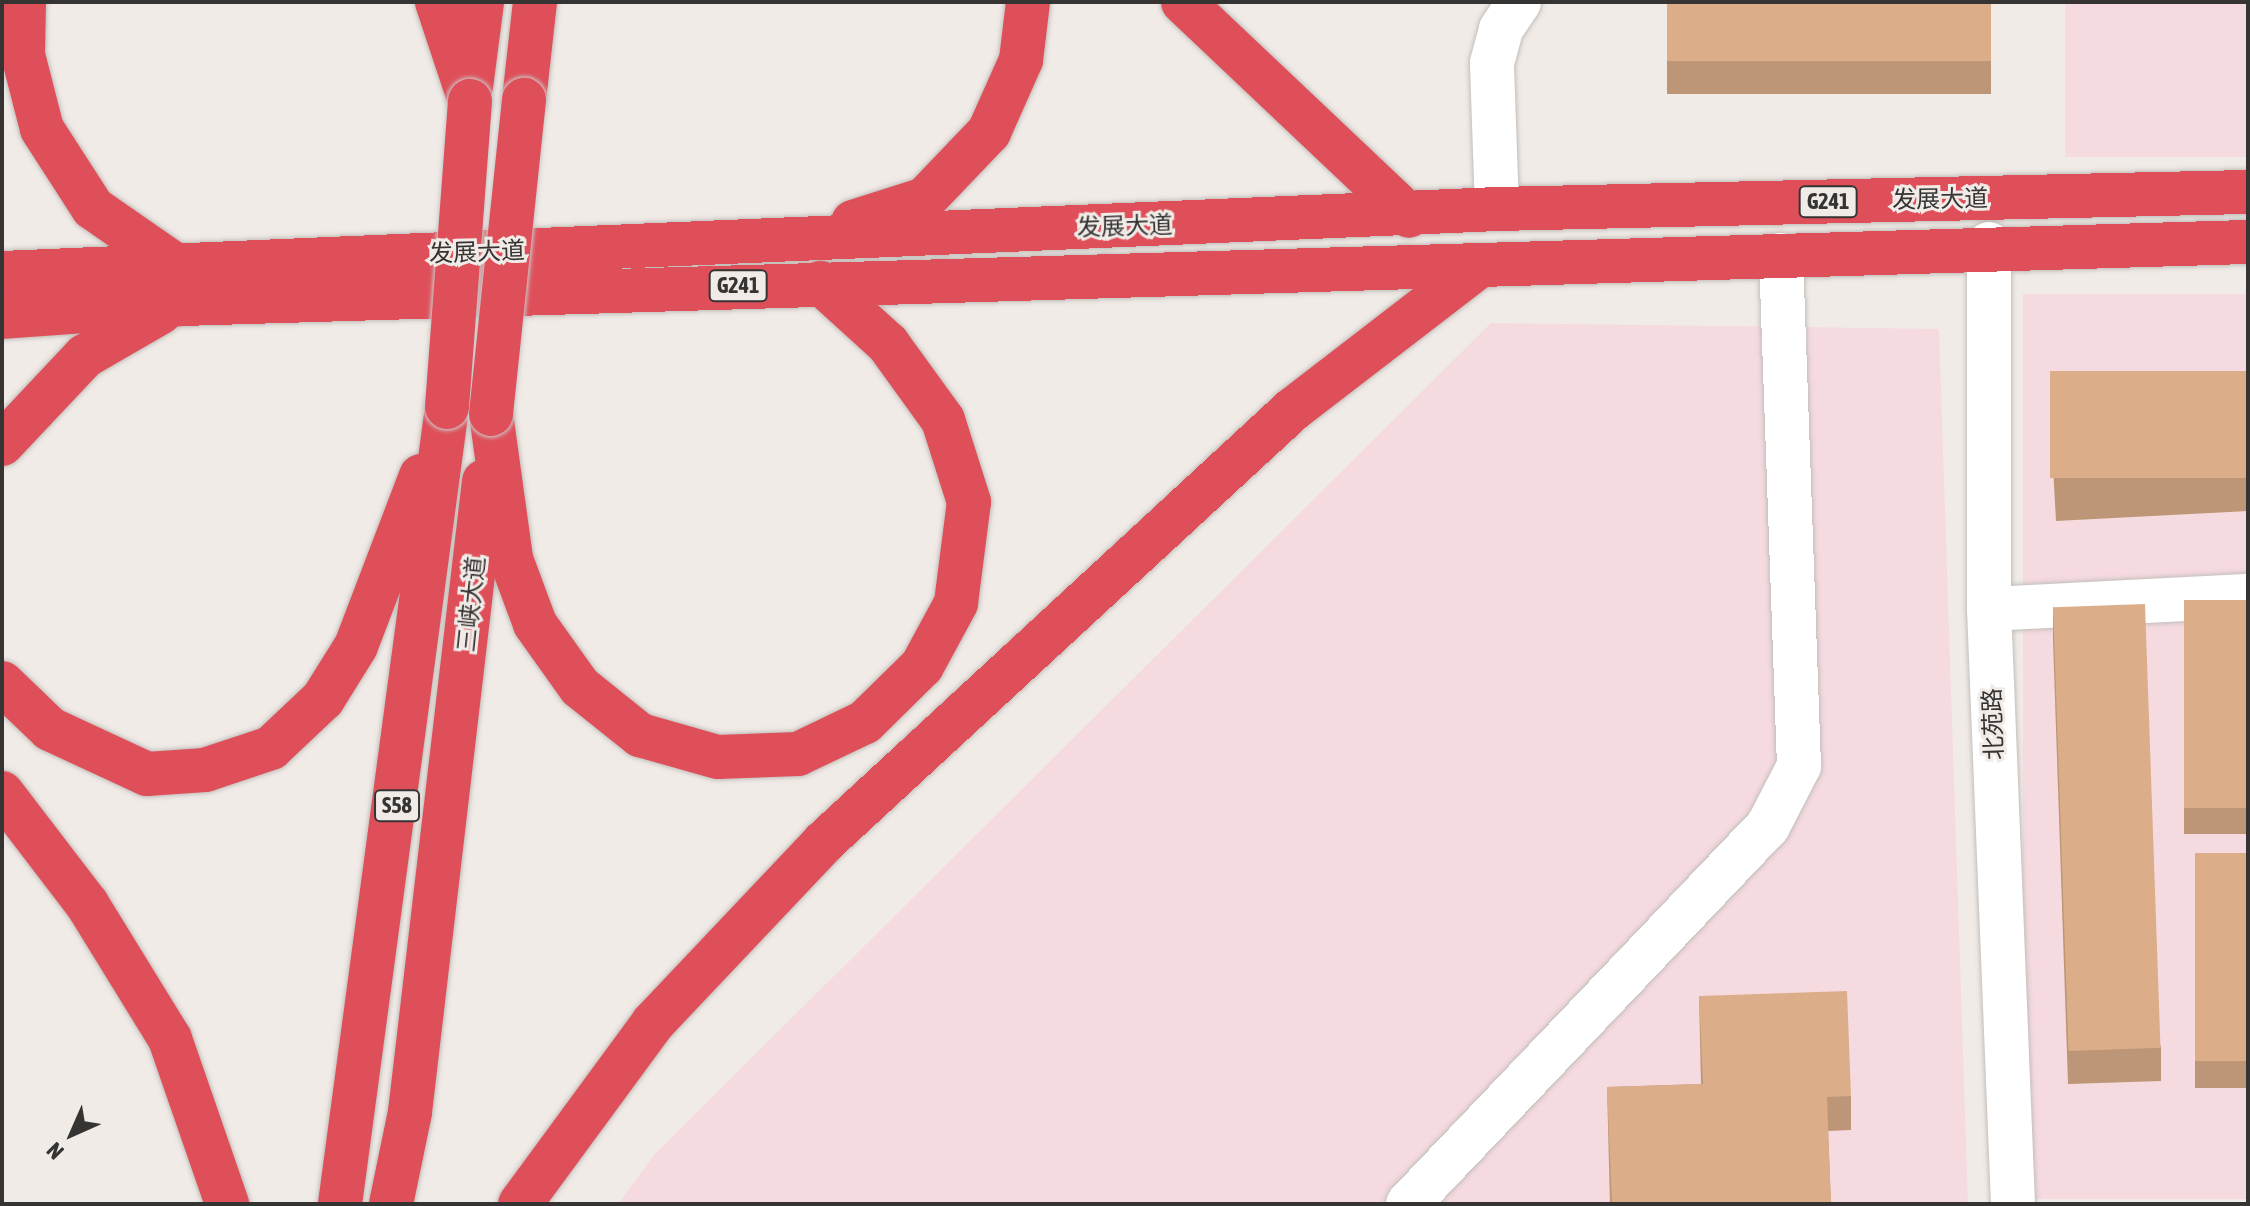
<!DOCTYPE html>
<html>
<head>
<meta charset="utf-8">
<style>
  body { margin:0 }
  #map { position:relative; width:2250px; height:1206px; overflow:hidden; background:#f0ebe7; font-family:"Asap Condensed","Noto Sans SC",sans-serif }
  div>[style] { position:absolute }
  .commercial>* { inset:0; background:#f5dae0; transform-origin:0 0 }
  .roads { filter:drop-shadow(0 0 2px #c3beba) drop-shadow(0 0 2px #c3beba) }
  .minor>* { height:44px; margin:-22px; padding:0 22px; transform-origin:22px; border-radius:22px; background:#fff }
  .highway>* { height:44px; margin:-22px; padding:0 22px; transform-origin:22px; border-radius:22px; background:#df4f5a }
  .bridges { filter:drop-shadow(0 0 2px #cbcaca) drop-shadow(0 0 2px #cbcaca) }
  .highway-bridge>* { height:44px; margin:-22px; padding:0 22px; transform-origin:22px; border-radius:22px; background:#df4f5a }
  .wall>* { inset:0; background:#bc9676; transform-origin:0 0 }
  .building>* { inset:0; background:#dbae89; transform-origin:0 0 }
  span { translate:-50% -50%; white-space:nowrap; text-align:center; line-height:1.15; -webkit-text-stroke:6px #f0ebe7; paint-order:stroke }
  .shield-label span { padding:2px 6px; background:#f0ebe7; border:2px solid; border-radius:6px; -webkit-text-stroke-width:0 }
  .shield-label { font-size:22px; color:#363433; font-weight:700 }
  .street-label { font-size:24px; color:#363433 }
  .frame { position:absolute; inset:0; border:4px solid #363433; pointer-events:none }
  .north { position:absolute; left:32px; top:1094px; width:80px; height:80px; -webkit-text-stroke:6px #f0ebe7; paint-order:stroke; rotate:225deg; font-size:22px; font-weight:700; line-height:32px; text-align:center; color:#363433 }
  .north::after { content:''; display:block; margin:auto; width:28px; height:36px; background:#363433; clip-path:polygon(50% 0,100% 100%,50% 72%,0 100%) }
</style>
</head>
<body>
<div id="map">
  <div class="commercial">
    <i style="left:2065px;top:2px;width:183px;height:155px"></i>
    <i style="left:2248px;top:294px;width:905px;height:225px;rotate:90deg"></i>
    <i style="clip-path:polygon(1491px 323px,1939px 329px,1968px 1204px,618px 1204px,655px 1154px)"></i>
  </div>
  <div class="roads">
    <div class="minor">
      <i style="left:1497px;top:209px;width:146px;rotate:-92deg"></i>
      <i style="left:1492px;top:63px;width:35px;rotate:-75deg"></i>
      <i style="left:1501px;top:29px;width:32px;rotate:-56deg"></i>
      <i style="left:1989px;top:244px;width:365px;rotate:90deg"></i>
      <i style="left:1989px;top:609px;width:595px;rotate:87.69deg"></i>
      <i style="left:1989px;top:609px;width:259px;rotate:-2.9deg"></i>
      <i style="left:1408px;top:1204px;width:522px;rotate:-46.4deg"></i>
      <i style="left:1768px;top:826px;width:68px;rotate:-62.7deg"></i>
      <i style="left:1799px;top:766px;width:511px;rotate:-92.02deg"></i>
    </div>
    <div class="highway">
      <i style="left:24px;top:2px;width:53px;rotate:91.1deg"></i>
      <i style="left:23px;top:55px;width:76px;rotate:75.6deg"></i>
      <i style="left:42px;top:129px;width:94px;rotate:57.2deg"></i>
      <i style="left:93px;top:208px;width:100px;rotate:34.8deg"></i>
      <i style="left:437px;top:2px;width:104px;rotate:71.6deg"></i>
      <i style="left:1183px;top:2px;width:311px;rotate:43.4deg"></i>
      <i style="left:471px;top:87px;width:86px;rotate:-82.6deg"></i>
      <i style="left:524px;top:100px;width:99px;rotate:-83.6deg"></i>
      <i style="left:853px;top:222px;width:76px;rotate:-17.7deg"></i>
      <i style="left:925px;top:199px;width:93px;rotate:-46.3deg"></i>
      <i style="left:989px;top:132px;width:79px;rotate:-66deg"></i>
      <i style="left:1021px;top:60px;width:58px;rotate:-83.1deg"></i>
      <i style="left:2px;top:273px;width:1496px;rotate:-2.45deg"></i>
      <i style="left:1497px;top:209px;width:751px;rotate:-1.3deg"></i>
      <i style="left:2px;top:317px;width:180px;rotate:-4.1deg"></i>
      <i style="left:182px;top:304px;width:2067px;rotate:-1.72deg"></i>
      <i style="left:491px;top:414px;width:146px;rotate:82.1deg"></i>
      <i style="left:511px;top:559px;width:69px;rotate:69.7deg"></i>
      <i style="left:535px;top:624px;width:77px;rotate:54.5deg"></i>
      <i style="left:580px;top:687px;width:77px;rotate:38.7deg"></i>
      <i style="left:640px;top:735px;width:81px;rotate:15.8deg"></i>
      <i style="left:718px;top:757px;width:80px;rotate:-2.1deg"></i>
      <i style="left:798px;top:754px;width:74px;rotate:-25.5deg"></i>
      <i style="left:865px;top:722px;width:80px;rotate:-44.5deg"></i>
      <i style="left:922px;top:666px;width:72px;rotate:-61.6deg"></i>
      <i style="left:956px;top:603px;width:102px;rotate:-82.7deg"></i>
      <i style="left:969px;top:502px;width:86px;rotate:-107.6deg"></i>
      <i style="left:943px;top:420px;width:94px;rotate:-125.9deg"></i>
      <i style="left:888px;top:344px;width:91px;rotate:-137.7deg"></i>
      <i style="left:2px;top:444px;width:121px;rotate:-46.7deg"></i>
      <i style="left:85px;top:356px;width:88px;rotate:-30.1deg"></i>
      <i style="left:2px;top:683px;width:66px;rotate:43.8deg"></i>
      <i style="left:50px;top:729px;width:107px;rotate:24.9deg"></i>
      <i style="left:147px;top:774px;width:58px;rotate:-3.9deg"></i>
      <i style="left:205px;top:770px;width:70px;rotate:-18.4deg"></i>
      <i style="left:271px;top:748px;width:71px;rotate:-43.3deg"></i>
      <i style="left:323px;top:699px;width:62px;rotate:-58.1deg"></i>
      <i style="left:356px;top:646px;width:182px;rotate:-69.1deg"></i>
      <i style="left:2px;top:793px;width:140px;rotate:52.6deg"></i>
      <i style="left:87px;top:904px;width:158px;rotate:58.4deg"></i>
      <i style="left:170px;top:1039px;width:175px;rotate:70.9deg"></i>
      <i style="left:340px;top:1204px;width:804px;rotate:-82.35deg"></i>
      <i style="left:391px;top:1204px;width:94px;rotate:-78.3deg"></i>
      <i style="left:410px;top:1112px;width:635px;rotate:-83.31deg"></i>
      <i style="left:520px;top:1204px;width:225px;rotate:-53.7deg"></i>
      <i style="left:653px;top:1023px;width:249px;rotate:-46.6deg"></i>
      <i style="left:824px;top:842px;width:637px;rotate:-42.71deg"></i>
      <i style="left:1292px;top:410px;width:230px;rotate:-37.6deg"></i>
    </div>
  </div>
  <div class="bridges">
    <div class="highway-bridge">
      <i style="left:447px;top:407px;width:307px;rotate:-85.7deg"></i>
      <i style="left:491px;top:414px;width:316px;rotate:-84deg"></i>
    </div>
  </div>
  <div class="wall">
    <i style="left:1667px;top:2px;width:324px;height:92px"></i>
    <i style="clip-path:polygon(2248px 371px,2248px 511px,2056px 521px,2050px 414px,2050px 381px)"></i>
    <i style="left:2248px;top:600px;width:234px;height:64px;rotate:90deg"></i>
    <i style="clip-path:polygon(2053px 606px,2161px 1048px,2161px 1081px,2068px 1084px,2053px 640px)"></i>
    <i style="left:2248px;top:853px;width:235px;height:53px;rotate:90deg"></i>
    <i style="clip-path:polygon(1699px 996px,1851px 1096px,1851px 1130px,1828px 1131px,1831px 1204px,1610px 1204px,1607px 1087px,1701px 1084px)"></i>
  </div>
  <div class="building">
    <i style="left:1667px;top:2px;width:324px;height:59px"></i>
    <i style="left:2248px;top:371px;width:107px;height:198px;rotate:90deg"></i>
    <i style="left:2248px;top:600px;width:208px;height:64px;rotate:90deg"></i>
    <i style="left:2145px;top:604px;width:444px;height:92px;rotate:88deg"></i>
    <i style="left:2248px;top:853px;width:208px;height:53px;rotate:90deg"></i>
    <i style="clip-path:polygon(1847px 991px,1851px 1096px,1827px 1097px,1831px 1204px,1612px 1204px,1607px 1087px,1703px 1084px,1699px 996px)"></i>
  </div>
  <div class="shield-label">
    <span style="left:1828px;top:202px">G241</span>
    <span style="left:738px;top:286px">G241</span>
    <span style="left:397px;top:806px">S58</span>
  </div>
  <div class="street-label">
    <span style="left:1940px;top:199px;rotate:-1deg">发展大道</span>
    <span style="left:1125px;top:226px;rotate:-2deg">发展大道</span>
    <span style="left:477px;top:252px;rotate:-2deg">发展大道</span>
    <span style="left:471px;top:604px;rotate:-84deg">三峡大道</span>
    <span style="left:1993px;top:724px;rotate:-92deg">北苑路</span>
  </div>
  <div class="frame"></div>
  <div class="north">N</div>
</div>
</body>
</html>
